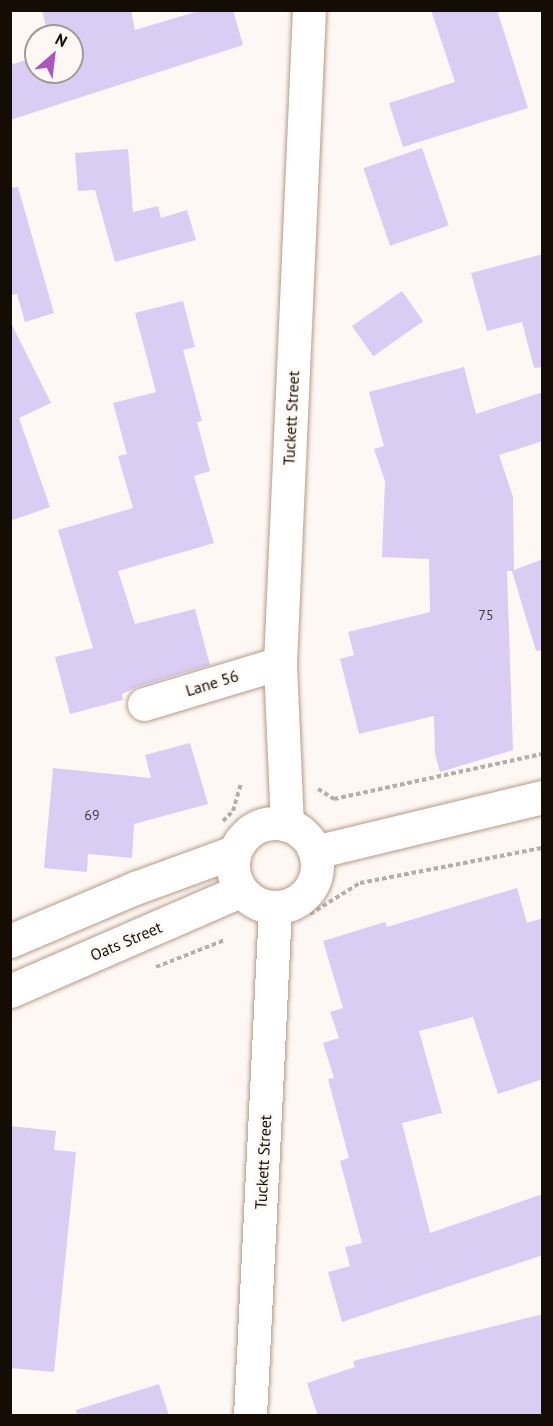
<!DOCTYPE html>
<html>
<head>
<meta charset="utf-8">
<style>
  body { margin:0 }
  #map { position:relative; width:553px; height:1426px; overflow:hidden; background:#fef8f4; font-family:"PT Sans",sans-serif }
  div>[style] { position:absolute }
  .building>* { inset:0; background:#daccf3; transform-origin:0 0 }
  .path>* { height:4px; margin-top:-2px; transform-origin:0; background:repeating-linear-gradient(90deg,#b5aea9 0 4.5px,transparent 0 7.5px) }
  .roads { filter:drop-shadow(0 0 2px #b49b89) drop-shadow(0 0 2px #b49b89) }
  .minor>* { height:33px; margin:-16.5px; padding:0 16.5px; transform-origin:16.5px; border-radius:16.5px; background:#fff }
  .major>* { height:33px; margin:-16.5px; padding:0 16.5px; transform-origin:16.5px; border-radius:16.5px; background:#fff }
  .major>.ring { margin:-16.5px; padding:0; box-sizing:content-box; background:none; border:33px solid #fff; border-radius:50% }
  span { translate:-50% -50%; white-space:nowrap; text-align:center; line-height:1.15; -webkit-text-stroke:4.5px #fef8f4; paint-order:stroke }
  .number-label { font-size:14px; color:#463c41 }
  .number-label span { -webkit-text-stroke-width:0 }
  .street-label { font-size:16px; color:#150c06 }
  .frame { position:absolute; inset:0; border:12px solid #150c06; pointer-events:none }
  .north { position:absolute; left:24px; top:24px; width:60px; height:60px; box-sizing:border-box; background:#fef8f4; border:2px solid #a19a95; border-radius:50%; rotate:28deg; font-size:16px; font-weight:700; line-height:24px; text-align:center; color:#150c06 }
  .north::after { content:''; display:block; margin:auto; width:21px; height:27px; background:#aa55c3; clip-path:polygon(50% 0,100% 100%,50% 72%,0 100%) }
</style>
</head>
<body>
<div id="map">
  <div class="building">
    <i style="clip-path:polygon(42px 10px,131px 10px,135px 30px,202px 10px,233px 10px,243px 45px,10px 120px,10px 65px,36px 57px,36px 72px,72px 72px,72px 36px,48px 36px)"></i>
    <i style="clip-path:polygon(431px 10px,497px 10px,528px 108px,403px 147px,389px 103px,455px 82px)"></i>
    <i style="left:422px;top:148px;width:82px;height:62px;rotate:71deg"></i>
    <i style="clip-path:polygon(128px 149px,133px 212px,158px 206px,161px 218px,187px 210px,196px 240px,115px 262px,95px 190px,78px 191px,75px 153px)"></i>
    <i style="clip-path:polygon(18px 187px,54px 313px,25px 322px,17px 294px,10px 295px,10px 188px)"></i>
    <i style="clip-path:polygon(543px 254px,543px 367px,534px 368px,522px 322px,487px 331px,471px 273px)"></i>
    <i style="left:402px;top:291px;width:37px;height:61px;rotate:55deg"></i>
    <i style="clip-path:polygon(183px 301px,195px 347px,183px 350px,202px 421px,197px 422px,210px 471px,194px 476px,214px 543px,118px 571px,135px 624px,195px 609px,210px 665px,139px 686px,122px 694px,123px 700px,70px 714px,55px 657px,93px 648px,58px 530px,133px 508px,118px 456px,127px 454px,113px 403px,156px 392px,135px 313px)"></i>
    <i style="clip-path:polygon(10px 321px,51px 403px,19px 418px,50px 507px,10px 521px)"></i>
    <i style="clip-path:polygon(464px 367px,476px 414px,543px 392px,543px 441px,499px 455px,513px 497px,514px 570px,543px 559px,543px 650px,536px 651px,512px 571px,507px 571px,513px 750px,440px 772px,435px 754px,434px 716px,359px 734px,340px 659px,354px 655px,348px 632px,430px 612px,429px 559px,382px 557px,385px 481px,374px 449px,384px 446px,369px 392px)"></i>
    <i style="clip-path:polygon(190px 743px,208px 804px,134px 824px,132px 858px,88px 854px,87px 872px,44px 868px,53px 768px,151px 778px,145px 755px)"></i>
    <i style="clip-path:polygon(517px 888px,527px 923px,543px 918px,543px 1079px,498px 1094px,473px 1017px,419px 1031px,442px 1113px,402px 1123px,430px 1233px,543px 1194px,543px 1255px,342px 1322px,328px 1272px,350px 1266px,345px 1247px,362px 1243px,340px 1161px,349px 1158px,328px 1079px,334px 1078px,323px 1043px,339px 1038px,330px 1012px,343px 1008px,323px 941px,385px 922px,387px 927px)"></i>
    <i style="clip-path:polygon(10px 1126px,56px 1131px,54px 1150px,76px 1152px,54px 1372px,10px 1368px)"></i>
    <i style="clip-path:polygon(543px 1314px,543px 1416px,318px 1416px,307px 1383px,355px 1367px,353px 1361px)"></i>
    <i style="clip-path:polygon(159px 1384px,169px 1416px,77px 1416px,76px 1410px)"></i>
  </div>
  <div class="path">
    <i style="left:318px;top:789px;width:19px;rotate:32deg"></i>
    <i style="left:334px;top:799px;width:213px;rotate:-12.2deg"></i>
    <i style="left:223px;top:821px;width:14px;rotate:-45deg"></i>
    <i style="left:233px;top:811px;width:29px;rotate:-74deg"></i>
    <i style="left:310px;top:914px;width:59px;rotate:-31.8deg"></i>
    <i style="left:360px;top:883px;width:185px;rotate:-10.9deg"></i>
    <i style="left:156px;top:967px;width:74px;rotate:-21.4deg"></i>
  </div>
  <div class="roads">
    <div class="minor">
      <i style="left:144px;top:704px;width:142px;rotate:-16.8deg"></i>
      <i style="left:287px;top:825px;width:162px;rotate:-92.5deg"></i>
      <i style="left:280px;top:663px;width:654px;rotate:-87.46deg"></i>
      <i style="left:250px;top:1416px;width:509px;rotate:-87.18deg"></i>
    </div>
    <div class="major">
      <i class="ring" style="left:233px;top:823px;width:51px;height:51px"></i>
      <i style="left:315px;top:852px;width:234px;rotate:-13.6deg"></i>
      <i style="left:10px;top:941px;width:136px;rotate:-23deg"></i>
      <i style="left:135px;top:888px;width:105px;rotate:-20deg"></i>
      <i style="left:10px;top:991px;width:251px;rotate:-23.5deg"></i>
    </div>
  </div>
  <div class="number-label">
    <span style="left:486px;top:615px">75</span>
    <span style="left:92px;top:815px">69</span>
  </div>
  <div class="street-label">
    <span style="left:291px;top:418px;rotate:-87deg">Tuckett Street</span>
    <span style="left:212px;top:683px;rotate:-17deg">Lane 56</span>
    <span style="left:126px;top:941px;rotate:-23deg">Oats Street</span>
    <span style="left:263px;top:1162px;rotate:-87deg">Tuckett Street</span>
  </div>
  <div class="frame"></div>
  <div class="north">N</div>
</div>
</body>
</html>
